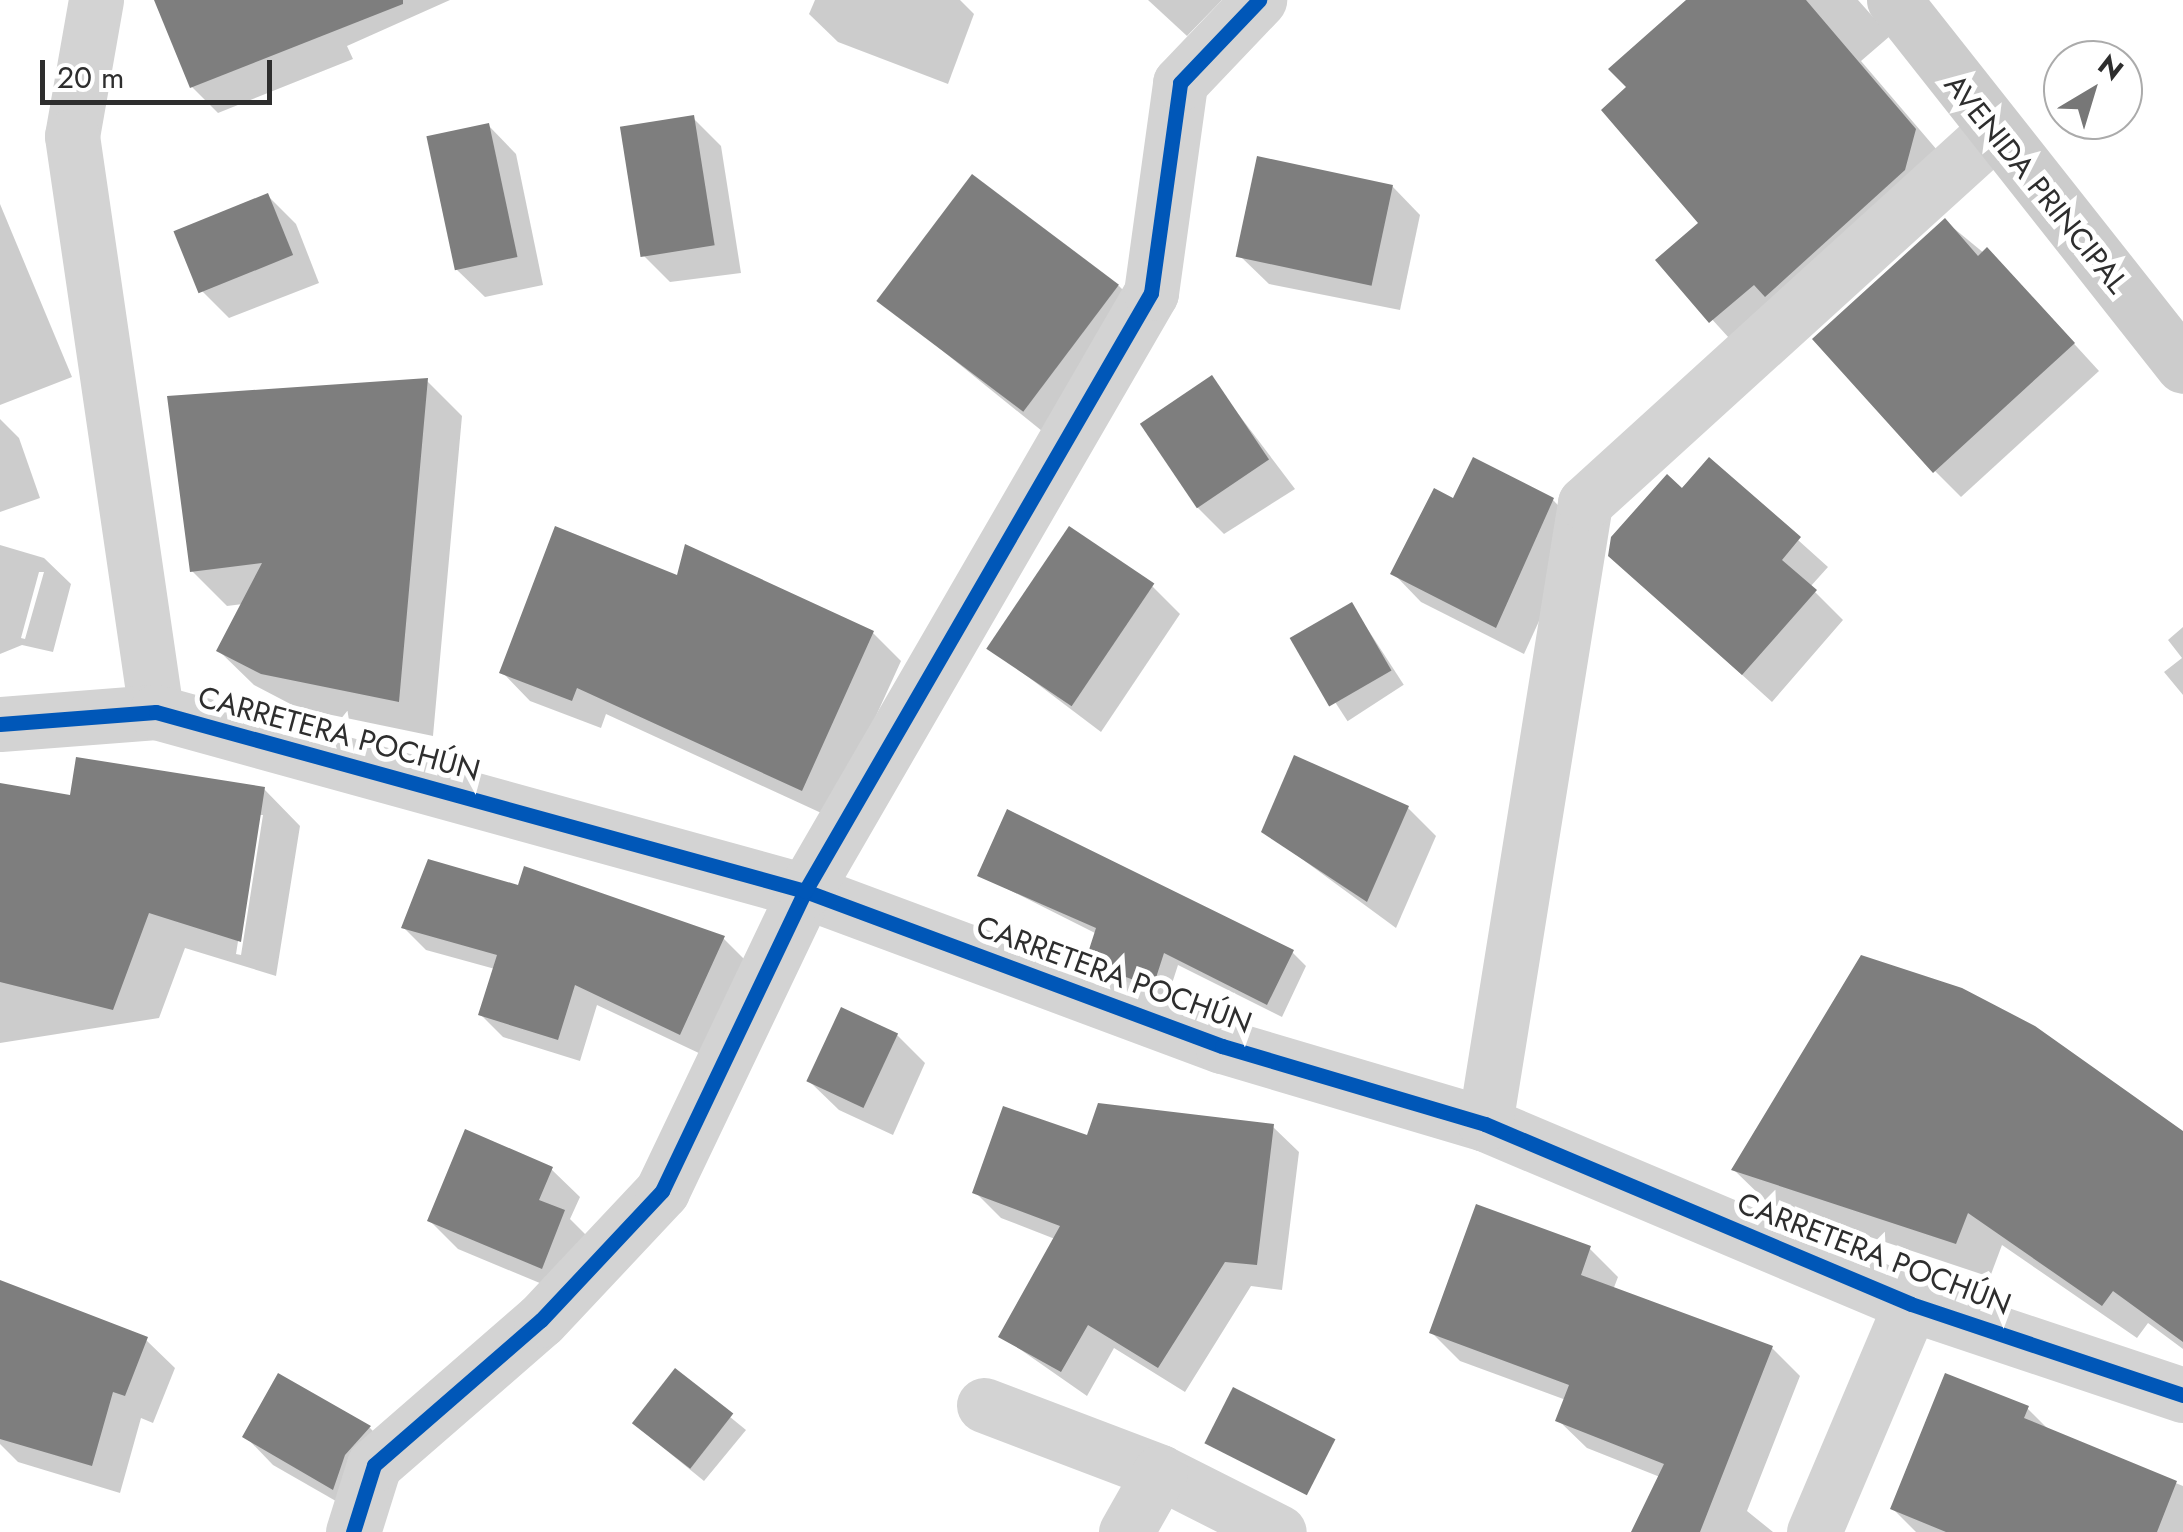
<!DOCTYPE html>
<html>
<head>
<meta charset="utf-8">
<style>
  body { margin:0 }
  #map { position:relative; width:2183px; height:1532px; overflow:hidden; background:#fff; font-family:Jost,sans-serif }
  div>[style] { position:absolute }
  .shadow>* { inset:0; background:#0003; transform-origin:0 0 }
  .building>* { inset:0; background:#7e7e7e; transform-origin:0 0 }
  .street>* { height:55px; margin:-27.5px; padding:0 27.5px; transform-origin:27.5px; border-radius:27.5px; background:#d3d3d3 }
  .secondary>* { height:55px; margin:-27.5px; padding:0 27.5px; transform-origin:27.5px; border-radius:27.5px; background:#ccc }
  .cycleway>* { height:15px; margin:-7.5px; padding:0 7.5px; transform-origin:7.5px; border-radius:7.5px; background:#0057b8 }
  span { translate:-50% -50%; white-space:nowrap; text-align:center; line-height:1.15; -webkit-text-stroke:10px #fff; paint-order:stroke }
  .street-label { font-size:30px; color:#2e2e2e }
  .north { position:absolute; left:2043px; top:40px; width:100px; height:100px; box-sizing:border-box; background:#fff; border:2px solid #ababab; border-radius:50%; rotate:38deg; font-size:28px; font-weight:700; line-height:40px; text-align:center; color:#2e2e2e }
  .north::after { content:''; display:block; margin:auto; width:35px; height:45px; background:#777; clip-path:polygon(50% 0,100% 100%,50% 72%,0 100%) }
  .scale { position:absolute; left:40px; top:60px; width:232px; height:45px; box-sizing:border-box; border:5px solid #2e2e2e; border-top:0; padding-left:12px; font-size:30px; line-height:35px; white-space:nowrap; color:#2e2e2e; -webkit-text-stroke:8px #fff; paint-order:stroke }
</style>
</head>
<body>
<div id="map">
  <div class="shadow">
    <i style="clip-path:polygon(157px 0,450px 0,347px 46px,353px 59px,218px 113px,192px 87px)"></i>
    <i style="clip-path:polygon(815px 0,960px 0,974px 14px,948px 84px,838px 42px,809px 14px)"></i>
    <i style="clip-path:polygon(1148px 0,1222px 0,1187px 36px)"></i>
    <i style="clip-path:polygon(1690px 0,1858px 0,1890px 36px,1861px 61px,1955px 171px,1750px 361px,1658px 260px,1702px 223px,1630px 88px)"></i>
    <i style="clip-path:polygon(693px 118px,721px 146px,741px 273px,670px 282px,642px 254px)"></i>
    <i style="clip-path:polygon(488px 125px,516px 154px,543px 285px,485px 297px,456px 269px)"></i>
    <i style="clip-path:polygon(1259px 159px,1392px 186px,1420px 215px,1400px 310px,1269px 284px,1240px 256px)"></i>
    <i style="clip-path:polygon(268px 196px,296px 224px,319px 283px,229px 318px,201px 290px)"></i>
    <i style="clip-path:polygon(0 204px,72px 377px,0 405px)"></i>
    <i style="clip-path:polygon(1945px 221px,2013px 277px,2099px 371px,1961px 497px,1935px 471px)"></i>
    <i style="clip-path:polygon(1119px 286px,1158px 325px,1068px 452px,881px 301px)"></i>
    <i style="clip-path:polygon(1211px 378px,1295px 489px,1224px 534px,1196px 506px)"></i>
    <i style="clip-path:polygon(427px 381px,462px 416px,433px 736px,298px 708px,254px 685px,219px 651px,243px 604px,227px 606px,192px 571px)"></i>
    <i style="clip-path:polygon(0 419px,19px 438px,40px 498px,0 512px)"></i>
    <i style="clip-path:polygon(1710px 461px,1828px 567px,1810px 587px,1843px 620px,1772px 702px,1611px 556px)"></i>
    <i style="clip-path:polygon(1553px 500px,1581px 529px,1524px 654px,1421px 602px,1393px 573px,1454px 502px)"></i>
    <i style="clip-path:polygon(evenodd,0 545px,44px 558px,71px 584px,53px 652px,22px 645px,0 654px,0 545px,39px 572px,44px 572px,25px 639px,21px 638px,39px 572px)"></i>
    <i style="clip-path:polygon(678px 578px,873px 633px,901px 661px,830px 817px,606px 714px,601px 728px,530px 701px,502px 672px)"></i>
    <i style="clip-path:polygon(1152px 586px,1180px 614px,1101px 732px,990px 648px)"></i>
    <i style="left:1352px;top:605px;width:95px;height:67px;rotate:57deg"></i>
    <i style="clip-path:polygon(2183px 627px,2183px 695px,2164px 672px,2182px 658px,2168px 640px)"></i>
    <i style="clip-path:polygon(evenodd,0 786px,72px 797px,264px 789px,300px 826px,276px 976px,185px 948px,159px 1018px,0 1043px,0 786px,258px 815px,263px 815px,241px 955px,236px 954px,258px 815px)"></i>
    <i style="clip-path:polygon(1408px 808px,1436px 836px,1396px 928px,1264px 831px)"></i>
    <i style="clip-path:polygon(980px 875px,1292px 952px,1306px 966px,1282px 1017px,1178px 965px,1167px 999px,1102px 975px,1087px 961px,1097px 934px)"></i>
    <i style="clip-path:polygon(404px 928px,724px 939px,746px 961px,703px 1055px,597px 1005px,580px 1061px,503px 1037px,481px 1015px,495px 969px,426px 950px)"></i>
    <i style="clip-path:polygon(897px 1035px,925px 1063px,893px 1135px,839px 1110px,810px 1082px)"></i>
    <i style="clip-path:polygon(1273px 1127px,1299px 1152px,1282px 1290px,1251px 1286px,1185px 1392px,1114px 1348px,1087px 1396px,1001px 1336px,1055px 1239px,1001px 1218px,975px 1192px,1089px 1139px)"></i>
    <i style="clip-path:polygon(2183px 1134px,2183px 1349px,2148px 1323px,2137px 1338px,2002px 1245px,1990px 1277px,1768px 1203px,1734px 1170px)"></i>
    <i style="clip-path:polygon(551px 1169px,580px 1197px,570px 1219px,592px 1241px,571px 1296px,458px 1249px,430px 1221px)"></i>
    <i style="clip-path:polygon(1590px 1249px,1618px 1277px,1613px 1290px,1772px 1348px,1800px 1376px,1747px 1511px,1773px 1532px,1634px 1532px,1660px 1477px,1587px 1448px,1558px 1420px,1566px 1400px,1460px 1361px,1432px 1333px)"></i>
    <i style="clip-path:polygon(0 1307px,146px 1340px,175px 1368px,153px 1423px,141px 1418px,120px 1493px,18px 1462px,0 1444px)"></i>
    <i style="clip-path:polygon(675px 1372px,746px 1430px,704px 1481px,650px 1437px)"></i>
    <i style="clip-path:polygon(279px 1376px,370px 1428px,397px 1456px,362px 1516px,273px 1465px,245px 1436px)"></i>
    <i style="clip-path:polygon(2027px 1408px,2052px 1433px,2183px 1486px,2183px 1532px,1916px 1532px,1893px 1509px)"></i>
  </div>
  <div class="building">
    <i style="clip-path:polygon(154px 0,403px 0,403px 4px,190px 88px)"></i>
    <i style="clip-path:polygon(1686px 0,1806px 0,1916px 129px,1905px 170px,1765px 297px,1754px 285px,1709px 323px,1655px 260px,1698px 223px,1601px 110px,1626px 87px,1608px 69px)"></i>
    <i style="left:694px;top:115px;width:132px;height:75px;rotate:81deg"></i>
    <i style="left:489px;top:123px;width:137px;height:64px;rotate:78deg"></i>
    <i style="left:1257px;top:156px;width:139px;height:103px;rotate:12deg"></i>
    <i style="left:972px;top:174px;width:184px;height:159px;rotate:37deg"></i>
    <i style="left:268px;top:193px;width:67px;height:102px;rotate:68deg"></i>
    <i style="clip-path:polygon(1945px 218px,1978px 256px,1987px 247px,2075px 343px,1933px 473px,1812px 339px)"></i>
    <i style="left:1212px;top:375px;width:102px;height:87px;rotate:56deg"></i>
    <i style="clip-path:polygon(428px 378px,399px 702px,261px 674px,216px 651px,262px 563px,190px 572px,167px 396px)"></i>
    <i style="clip-path:polygon(1473px 457px,1554px 498px,1496px 628px,1390px 574px,1434px 488px,1453px 498px)"></i>
    <i style="clip-path:polygon(1709px 457px,1801px 537px,1782px 560px,1817px 590px,1742px 675px,1608px 556px,1611px 537px,1667px 474px,1682px 488px)"></i>
    <i style="clip-path:polygon(555px 526px,677px 575px,685px 544px,874px 631px,802px 791px,577px 688px,572px 701px,499px 673px)"></i>
    <i style="left:1069px;top:526px;width:103px;height:148px;rotate:34deg"></i>
    <i style="left:1352px;top:602px;width:79px;height:72px;rotate:60deg"></i>
    <i style="clip-path:polygon(1294px 755px,1409px 806px,1367px 902px,1261px 832px)"></i>
    <i style="clip-path:polygon(76px 757px,265px 787px,241px 942px,149px 913px,113px 1010px,0 982px,0 783px,70px 795px)"></i>
    <i style="clip-path:polygon(1007px 809px,1294px 950px,1267px 1005px,1164px 953px,1153px 987px,1085px 962px,1096px 928px,977px 876px)"></i>
    <i style="clip-path:polygon(428px 859px,518px 885px,524px 866px,725px 936px,680px 1035px,575px 985px,558px 1040px,478px 1015px,497px 955px,401px 928px)"></i>
    <i style="clip-path:polygon(1861px 955px,1962px 988px,2035px 1026px,2183px 1131px,2183px 1342px,2113px 1291px,2102px 1306px,1968px 1213px,1956px 1244px,1731px 1170px)"></i>
    <i style="left:841px;top:1007px;width:63px;height:82px;rotate:25deg"></i>
    <i style="clip-path:polygon(1098px 1103px,1274px 1124px,1257px 1265px,1225px 1262px,1158px 1368px,1088px 1325px,1061px 1372px,998px 1337px,1060px 1226px,972px 1193px,1003px 1106px,1087px 1135px)"></i>
    <i style="clip-path:polygon(465px 1129px,553px 1167px,539px 1200px,565px 1210px,542px 1269px,427px 1221px)"></i>
    <i style="clip-path:polygon(1476px 1204px,1591px 1246px,1581px 1275px,1773px 1346px,1700px 1532px,1631px 1532px,1664px 1464px,1555px 1421px,1569px 1385px,1429px 1333px)"></i>
    <i style="clip-path:polygon(0 1280px,148px 1337px,125px 1396px,113px 1392px,92px 1466px,0 1439px)"></i>
    <i style="left:675px;top:1368px;width:74px;height:70px;rotate:38deg"></i>
    <i style="clip-path:polygon(278px 1373px,371px 1426px,345px 1455px,333px 1490px,242px 1437px)"></i>
    <i style="clip-path:polygon(1945px 1373px,2029px 1406px,2024px 1418px,2177px 1481px,2157px 1532px,1946px 1532px,1890px 1509px)"></i>
    <i style="left:1233px;top:1387px;width:115px;height:63px;rotate:27deg"></i>
  </div>
  <div class="street">
    <i style="left:96px;top:0;width:138px;rotate:100deg"></i>
    <i style="left:72px;top:136px;width:582px;rotate:81.7deg"></i>
    <i style="left:0;top:724px;width:156px;rotate:-4.4deg"></i>
    <i style="left:156px;top:712px;width:673px;rotate:15.42deg"></i>
    <i style="left:805px;top:891px;width:445px;rotate:20.4deg"></i>
    <i style="left:1222px;top:1046px;width:274px;rotate:16.5deg"></i>
    <i style="left:1485px;top:1124px;width:462px;rotate:22.9deg"></i>
    <i style="left:1911px;top:1304px;width:287px;rotate:18.5deg"></i>
    <i style="left:1485px;top:1124px;width:629px;rotate:-80.85deg"></i>
    <i style="left:1585px;top:503px;width:550px;rotate:-42.27deg"></i>
    <i style="left:984px;top:1405px;width:188px;rotate:20.8deg"></i>
    <i style="left:1160px;top:1472px;width:133px;rotate:26.8deg"></i>
    <i style="left:353px;top:1532px;width:70px;rotate:-72.6deg"></i>
    <i style="left:374px;top:1465px;width:221px;rotate:-41deg"></i>
    <i style="left:541px;top:1320px;width:177px;rotate:-46.8deg"></i>
    <i style="left:662px;top:1191px;width:332px;rotate:-64.5deg"></i>
    <i style="left:805px;top:891px;width:691px;rotate:-59.95deg"></i>
    <i style="left:1151px;top:293px;width:212px;rotate:-82.1deg"></i>
    <i style="left:1180px;top:83px;width:115px;rotate:-46.4deg"></i>
    <i style="left:1126px;top:1532px;width:69px;rotate:-60.5deg"></i>
    <i style="left:1814px;top:1532px;width:248px;rotate:-67deg"></i>
  </div>
  <div class="secondary">
    <i style="left:1894px;top:0;width:466px;rotate:51.7deg"></i>
  </div>
  <div class="cycleway">
    <i style="left:0;top:724px;width:156px;rotate:-4.4deg"></i>
    <i style="left:156px;top:712px;width:673px;rotate:15.42deg"></i>
    <i style="left:805px;top:891px;width:445px;rotate:20.4deg"></i>
    <i style="left:1222px;top:1046px;width:274px;rotate:16.5deg"></i>
    <i style="left:1485px;top:1124px;width:462px;rotate:22.9deg"></i>
    <i style="left:1911px;top:1304px;width:287px;rotate:18.5deg"></i>
    <i style="left:353px;top:1532px;width:70px;rotate:-72.6deg"></i>
    <i style="left:374px;top:1465px;width:221px;rotate:-41deg"></i>
    <i style="left:541px;top:1320px;width:177px;rotate:-46.8deg"></i>
    <i style="left:662px;top:1191px;width:332px;rotate:-64.5deg"></i>
    <i style="left:805px;top:891px;width:691px;rotate:-59.95deg"></i>
    <i style="left:1151px;top:293px;width:212px;rotate:-82.1deg"></i>
    <i style="left:1180px;top:83px;width:115px;rotate:-46.4deg"></i>
  </div>
  <div class="street-label">
    <span style="left:2036px;top:184px;rotate:51deg">AVENIDA PRINCIPAL</span>
    <span style="left:339px;top:734px;rotate:15deg">CARRETERA POCHÚN</span>
    <span style="left:1114px;top:975px;rotate:20deg">CARRETERA POCHÚN</span>
    <span style="left:1874px;top:1254px;rotate:21deg">CARRETERA POCHÚN</span>
  </div>
  <div class="north">N</div>
  <div class="scale">20 m</div>
</div>
</body>
</html>
